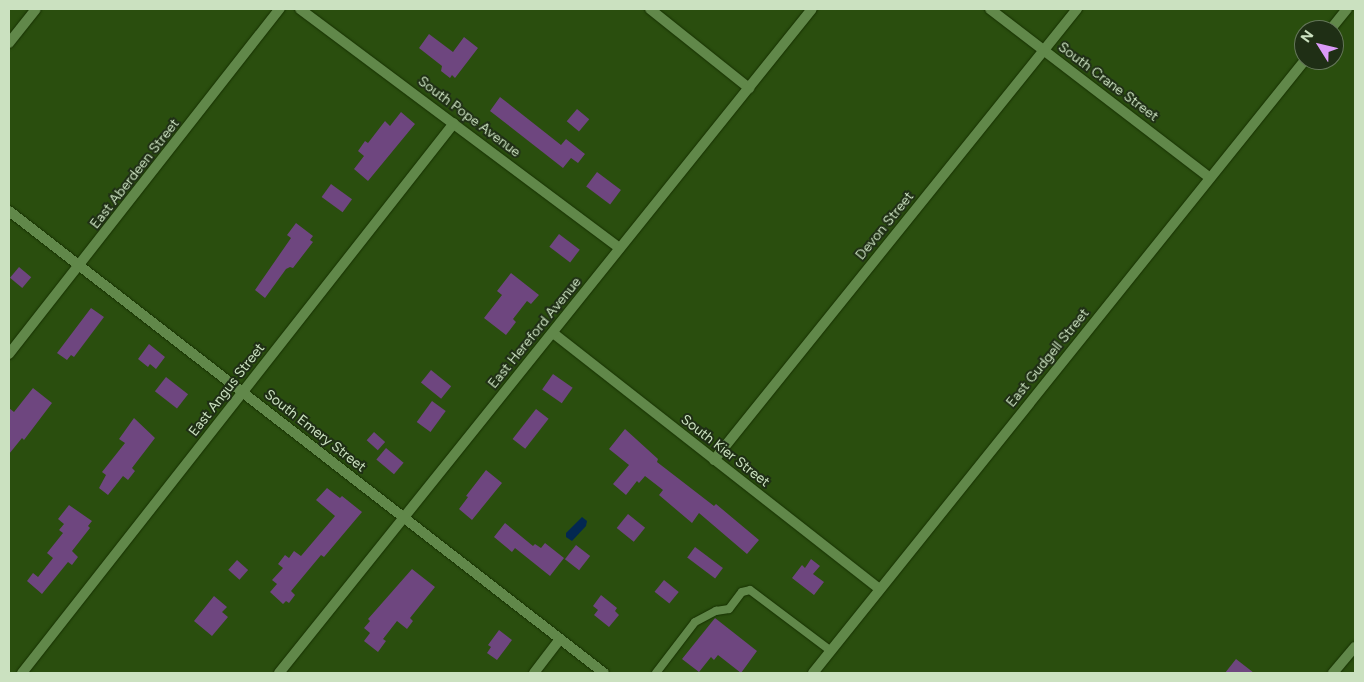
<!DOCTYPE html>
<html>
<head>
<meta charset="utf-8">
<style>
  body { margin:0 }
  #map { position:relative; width:1364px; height:682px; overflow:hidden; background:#2a4e0e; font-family:Figtree,sans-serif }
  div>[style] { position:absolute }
  .water>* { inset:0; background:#032851 }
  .building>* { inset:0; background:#6e467f; transform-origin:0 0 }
  .roads { filter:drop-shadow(0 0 1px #173102) drop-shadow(0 0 1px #173102) }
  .service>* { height:8px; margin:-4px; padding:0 4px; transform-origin:4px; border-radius:4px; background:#61884a }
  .minor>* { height:10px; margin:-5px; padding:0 5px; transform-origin:5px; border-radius:5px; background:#61884a }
  .tertiary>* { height:10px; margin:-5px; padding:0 5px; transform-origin:5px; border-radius:5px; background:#61884a }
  span { translate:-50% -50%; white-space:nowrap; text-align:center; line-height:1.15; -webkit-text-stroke:4px #1f2f15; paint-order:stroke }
  .street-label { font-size:14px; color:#cbe1c0 }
  .frame { position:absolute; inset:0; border:10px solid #cbe1c0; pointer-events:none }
  .north { position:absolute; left:1294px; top:20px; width:50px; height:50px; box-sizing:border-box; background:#1f2f15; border:1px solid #647659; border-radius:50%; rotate:306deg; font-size:14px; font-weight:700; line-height:20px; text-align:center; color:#cbe1c0 }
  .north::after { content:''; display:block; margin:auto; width:18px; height:22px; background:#da9af7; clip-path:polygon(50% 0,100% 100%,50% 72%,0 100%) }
</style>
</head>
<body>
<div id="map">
  <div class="water">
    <i style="clip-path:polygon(582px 517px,587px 521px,586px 526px,572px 541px,566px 537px,566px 533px)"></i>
  </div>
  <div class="building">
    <i style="clip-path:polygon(429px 34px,453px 52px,464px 37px,478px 48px,455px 78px,452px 75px,450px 78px,441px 71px,442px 66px,419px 48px)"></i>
    <i style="clip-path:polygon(500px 97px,561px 145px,566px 139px,585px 154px,578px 163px,571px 158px,563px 168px,490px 111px)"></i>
    <i style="left:577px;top:109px;width:16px;height:16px;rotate:40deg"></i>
    <i style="clip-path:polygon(401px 112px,415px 124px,368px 181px,354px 169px,364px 156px,358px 151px,365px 141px,368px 143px,385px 121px,390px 126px)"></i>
    <i style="left:597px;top:172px;width:30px;height:18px;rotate:37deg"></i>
    <i style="left:331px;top:184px;width:26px;height:16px;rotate:36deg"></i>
    <i style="clip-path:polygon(296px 223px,313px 236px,310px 240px,313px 242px,293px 268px,290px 267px,286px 269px,265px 298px,255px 290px,291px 238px,287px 235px)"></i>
    <i style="left:559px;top:234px;width:26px;height:16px;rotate:37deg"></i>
    <i style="left:19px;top:267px;width:16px;height:14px;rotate:40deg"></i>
    <i style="clip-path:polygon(511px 273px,539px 295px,531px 304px,527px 301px,513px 319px,516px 322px,506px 335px,484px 318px,502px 295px,497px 291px)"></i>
    <i style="clip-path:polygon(91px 308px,104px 317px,74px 357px,71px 355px,67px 360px,57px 353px)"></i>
    <i style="clip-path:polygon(149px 344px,165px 357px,156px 369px,150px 364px,148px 367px,138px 359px)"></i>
    <i style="left:431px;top:370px;width:26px;height:16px;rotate:39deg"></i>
    <i style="left:553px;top:374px;width:24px;height:19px;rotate:35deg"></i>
    <i style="left:166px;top:377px;width:28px;height:18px;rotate:38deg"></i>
    <i style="clip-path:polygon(33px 388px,52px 403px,24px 440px,22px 438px,9px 454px,9px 408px,14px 412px)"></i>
    <i style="left:432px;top:401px;width:17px;height:26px;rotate:36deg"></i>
    <i style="left:536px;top:409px;width:16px;height:38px;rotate:38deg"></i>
    <i style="clip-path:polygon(134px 418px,155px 438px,132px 468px,135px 471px,128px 480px,123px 476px,108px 495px,99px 488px,106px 475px,102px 472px,125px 443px,119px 439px)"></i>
    <i style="clip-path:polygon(625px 429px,658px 459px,657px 462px,714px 506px,716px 504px,759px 540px,747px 554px,699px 513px,692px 523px,659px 495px,663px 490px,645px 476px,639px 483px,637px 481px,626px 495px,613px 484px,629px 465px,609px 449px)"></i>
    <i style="left:374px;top:432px;width:15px;height:11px;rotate:42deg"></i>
    <i style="left:386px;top:448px;width:23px;height:15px;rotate:40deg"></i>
    <i style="clip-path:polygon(486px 470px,502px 483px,472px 520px,459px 509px,468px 497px,466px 496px)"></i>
    <i style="clip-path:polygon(327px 488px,340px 498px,342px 496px,362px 512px,324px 557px,321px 555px,291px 591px,295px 595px,289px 603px,286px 601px,283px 604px,270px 592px,277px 584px,272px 580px,283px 568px,278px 564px,285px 555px,289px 558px,294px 551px,301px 556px,335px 516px,316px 500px)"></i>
    <i style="clip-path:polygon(69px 505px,92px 521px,88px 526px,90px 528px,72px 551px,78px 557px,72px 565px,68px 562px,42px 594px,27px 581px,33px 573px,38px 577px,53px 558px,47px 553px,63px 533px,59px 530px,64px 524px,58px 519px)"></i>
    <i style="left:628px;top:514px;width:22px;height:18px;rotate:39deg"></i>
    <i style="clip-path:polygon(505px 523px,533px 546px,535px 544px,541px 548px,545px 543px,564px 558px,550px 576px,515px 548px,512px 552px,494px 537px)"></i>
    <i style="left:576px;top:545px;width:18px;height:18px;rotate:38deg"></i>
    <i style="left:695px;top:547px;width:35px;height:13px;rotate:37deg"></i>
    <i style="clip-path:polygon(811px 559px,820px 566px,813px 574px,824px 582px,814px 595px,792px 578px,802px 565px,805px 568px)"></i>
    <i style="left:237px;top:560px;width:15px;height:13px;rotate:42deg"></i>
    <i style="clip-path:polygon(412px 569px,435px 587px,410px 618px,413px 621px,407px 629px,397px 621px,383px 639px,386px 641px,378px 652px,364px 641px,370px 633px,364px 628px,370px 621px,368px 619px)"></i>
    <i style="left:664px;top:580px;width:19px;height:15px;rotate:39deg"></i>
    <i style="clip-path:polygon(601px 595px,617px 608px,615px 611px,619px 615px,609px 627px,594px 615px,598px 610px,593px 606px)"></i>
    <i style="clip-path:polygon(214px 596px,227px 607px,222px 612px,228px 617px,212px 636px,194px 621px)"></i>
    <i style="clip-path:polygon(715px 618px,757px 651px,741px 673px,718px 655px,714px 660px,711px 657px,699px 672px,682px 659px)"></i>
    <i style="clip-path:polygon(499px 630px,512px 640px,497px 660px,487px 653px,491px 647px,488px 645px)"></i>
    <i style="clip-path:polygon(1236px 659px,1254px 673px,1225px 673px)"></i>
  </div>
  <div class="roads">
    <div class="service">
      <i style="left:656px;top:673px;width:64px;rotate:-52.6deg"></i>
      <i style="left:695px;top:622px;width:24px;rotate:-28deg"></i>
      <i style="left:716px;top:611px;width:13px;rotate:-9deg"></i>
      <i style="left:729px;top:609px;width:21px;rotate:-53deg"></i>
      <i style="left:742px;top:592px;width:8px;rotate:-14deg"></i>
      <i style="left:750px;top:590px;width:101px;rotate:37deg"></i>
    </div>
    <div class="minor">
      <i style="left:300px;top:9px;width:399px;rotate:36.8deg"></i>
      <i style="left:650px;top:9px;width:127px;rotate:38.6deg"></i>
      <i style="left:990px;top:9px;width:277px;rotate:37.5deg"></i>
      <i style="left:9px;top:43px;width:43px;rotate:-51.5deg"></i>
      <i style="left:9px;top:211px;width:753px;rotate:37.83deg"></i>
      <i style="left:553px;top:333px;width:415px;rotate:38.1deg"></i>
      <i style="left:9px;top:354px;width:439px;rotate:-51.9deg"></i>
      <i style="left:714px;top:460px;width:579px;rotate:-51.17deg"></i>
      <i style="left:22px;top:673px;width:699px;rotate:-51.85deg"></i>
      <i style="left:279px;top:673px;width:851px;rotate:-51.25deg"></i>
      <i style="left:534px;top:673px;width:43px;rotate:-52.6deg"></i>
      <i style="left:1333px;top:673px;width:34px;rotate:-50deg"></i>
    </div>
    <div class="tertiary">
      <i style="left:1330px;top:30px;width:27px;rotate:-51deg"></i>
      <i style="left:813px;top:673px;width:786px;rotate:-51.25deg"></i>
    </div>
  </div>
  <div class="street-label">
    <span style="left:1108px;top:82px;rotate:37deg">South Crane Street</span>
    <span style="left:469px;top:117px;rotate:37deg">South Pope Avenue</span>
    <span style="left:135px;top:174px;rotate:-52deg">East Aberdeen Street</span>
    <span style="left:885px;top:226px;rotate:-51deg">Devon Street</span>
    <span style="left:535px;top:333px;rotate:-51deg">East Hereford Avenue</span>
    <span style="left:1048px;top:358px;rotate:-51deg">East Gudgell Street</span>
    <span style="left:227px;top:390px;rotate:-52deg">East Angus Street</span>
    <span style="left:315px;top:431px;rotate:38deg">South Emery Street</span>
    <span style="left:725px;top:451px;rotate:38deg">South Kier Street</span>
  </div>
  <div class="frame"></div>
  <div class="north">N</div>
</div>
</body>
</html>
